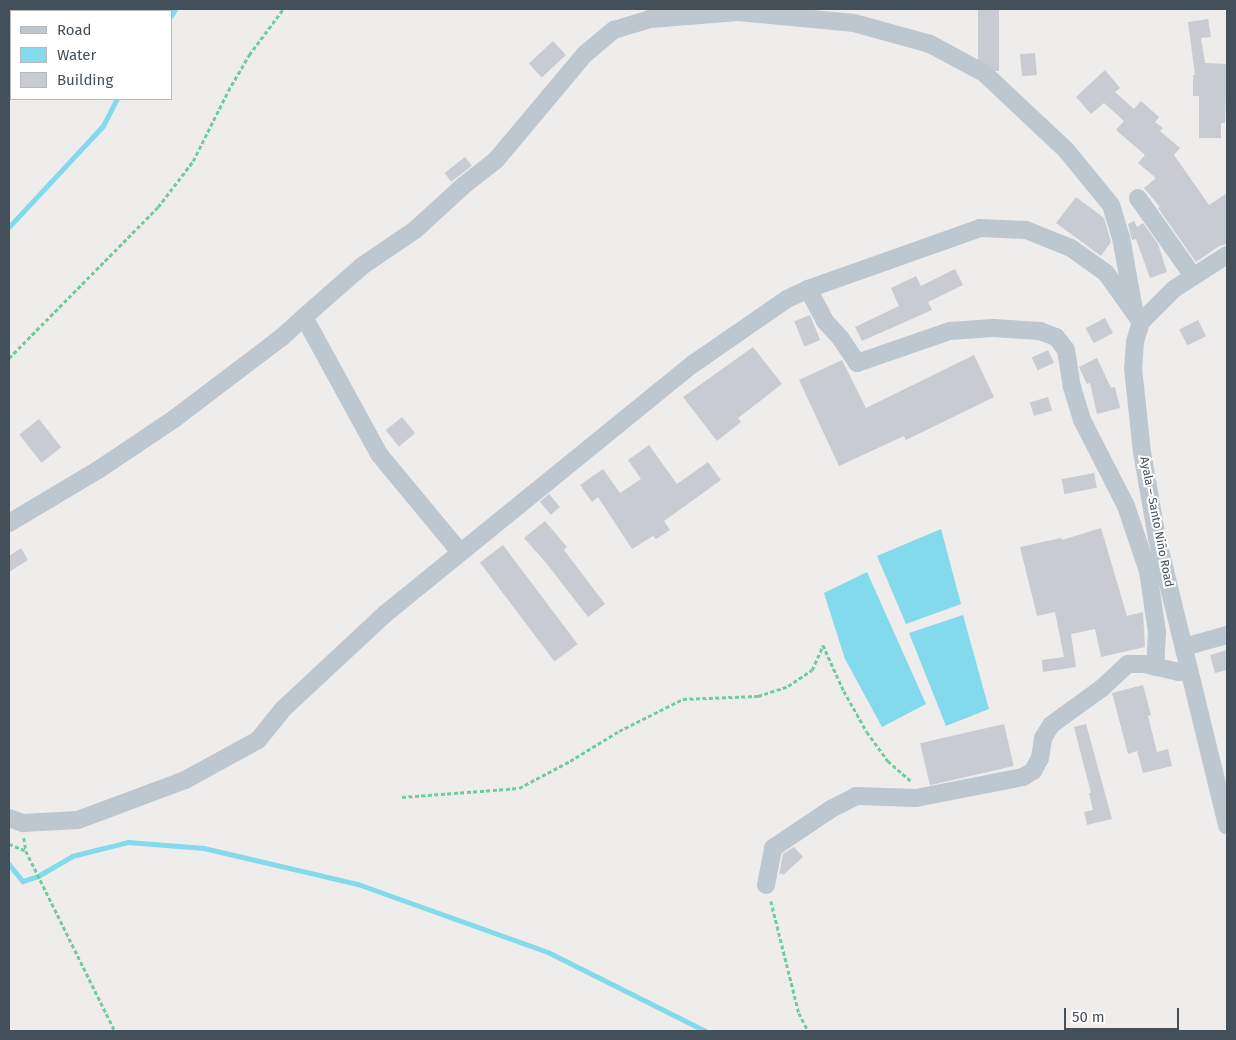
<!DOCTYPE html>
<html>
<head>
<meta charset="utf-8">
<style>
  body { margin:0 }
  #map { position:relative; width:1236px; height:1040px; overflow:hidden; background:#efecec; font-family:"Fira Sans",sans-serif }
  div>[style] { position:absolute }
  .water>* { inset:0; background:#83daed }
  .stream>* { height:4.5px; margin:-2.25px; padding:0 2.25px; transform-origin:2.25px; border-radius:2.25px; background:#83daed }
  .building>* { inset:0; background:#c8cbd1; transform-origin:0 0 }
  .path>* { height:2.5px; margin-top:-1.25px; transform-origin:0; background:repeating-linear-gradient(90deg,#6fcd9c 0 4px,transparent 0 6.5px) }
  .minor>* { height:18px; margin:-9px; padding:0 9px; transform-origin:9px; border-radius:9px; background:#bcc7cf }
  span { translate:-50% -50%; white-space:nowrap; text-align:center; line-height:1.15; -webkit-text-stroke:4px #fff; paint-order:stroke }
  .street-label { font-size:12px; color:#445059 }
  .frame { position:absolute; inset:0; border:10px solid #445059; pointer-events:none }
  .legend { position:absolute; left:10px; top:10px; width:162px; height:90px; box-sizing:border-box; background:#fff; border:1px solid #b4b9bd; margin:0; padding:6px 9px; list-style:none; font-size:15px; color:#445059 }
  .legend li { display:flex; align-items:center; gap:10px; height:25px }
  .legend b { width:25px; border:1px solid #b4b9bd }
  .scale { position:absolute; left:1064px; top:1008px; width:115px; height:22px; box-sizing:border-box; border:2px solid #445059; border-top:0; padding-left:6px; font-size:15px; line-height:18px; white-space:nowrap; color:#445059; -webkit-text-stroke:4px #fff; paint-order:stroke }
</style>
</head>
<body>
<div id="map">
  <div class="water">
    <i style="clip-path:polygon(941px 529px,961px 604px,906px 624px,877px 556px)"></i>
    <i style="clip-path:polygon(867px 572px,926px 704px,882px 727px,845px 659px,824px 593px)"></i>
    <i style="clip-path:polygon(963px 615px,989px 709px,946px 726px,909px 633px)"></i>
  </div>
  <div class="stream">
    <i style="left:171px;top:16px;width:8px;rotate:-60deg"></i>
    <i style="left:9px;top:227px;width:138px;rotate:-47.1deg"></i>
    <i style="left:103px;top:126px;width:30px;rotate:-63deg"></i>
    <i style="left:9px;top:864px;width:22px;rotate:51deg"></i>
    <i style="left:23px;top:881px;width:16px;rotate:-18deg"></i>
    <i style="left:38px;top:876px;width:39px;rotate:-30deg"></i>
    <i style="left:72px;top:856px;width:58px;rotate:-14deg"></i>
    <i style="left:128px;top:842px;width:76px;rotate:4.5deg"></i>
    <i style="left:204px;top:848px;width:158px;rotate:13.2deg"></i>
    <i style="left:358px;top:884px;width:202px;rotate:19.7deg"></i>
    <i style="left:548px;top:952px;width:177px;rotate:26.6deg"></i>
  </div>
  <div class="building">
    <i style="left:978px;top:9px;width:21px;height:62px"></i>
    <i style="clip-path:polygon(1208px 19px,1211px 37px,1201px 38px,1205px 63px,1227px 64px,1225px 123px,1221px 123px,1221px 138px,1199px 138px,1199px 96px,1193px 96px,1193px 75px,1195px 75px,1188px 22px)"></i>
    <i style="left:553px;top:41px;width:19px;height:33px;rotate:47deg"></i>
    <i style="left:1035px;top:53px;width:22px;height:15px;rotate:85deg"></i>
    <i style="clip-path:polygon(1105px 70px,1120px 88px,1115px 92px,1134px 109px,1141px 101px,1159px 117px,1155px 122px,1163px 128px,1160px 131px,1180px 148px,1174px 155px,1209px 205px,1227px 193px,1227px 244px,1219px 246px,1196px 262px,1158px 208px,1160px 207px,1144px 188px,1156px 178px,1138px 163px,1145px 155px,1116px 130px,1124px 121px,1104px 103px,1091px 114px,1076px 97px)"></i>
    <i style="left:465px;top:157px;width:11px;height:26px;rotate:52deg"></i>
    <i style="clip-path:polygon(1076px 197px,1104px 218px,1111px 242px,1101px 256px,1056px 223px)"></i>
    <i style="clip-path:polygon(1134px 221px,1137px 227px,1143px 223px,1158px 244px,1167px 272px,1150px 278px,1136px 239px,1132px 240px,1128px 224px)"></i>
    <i style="clip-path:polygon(955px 269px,963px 285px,928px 302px,932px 310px,862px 341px,855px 327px,899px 306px,891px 288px,916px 276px,921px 286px)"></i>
    <i style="left:810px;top:315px;width:27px;height:17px;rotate:68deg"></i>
    <i style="left:1105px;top:318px;width:17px;height:22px;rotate:62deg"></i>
    <i style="left:1198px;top:320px;width:18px;height:21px;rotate:63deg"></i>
    <i style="clip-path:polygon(753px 347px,782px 384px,738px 418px,741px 422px,717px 441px,683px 397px)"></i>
    <i style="left:1048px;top:350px;width:14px;height:18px;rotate:65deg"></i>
    <i style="clip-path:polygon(974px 355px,994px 397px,906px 440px,904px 436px,839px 466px,799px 380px,842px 360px,866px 408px)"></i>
    <i style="clip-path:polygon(1097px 358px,1111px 388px,1115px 387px,1120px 408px,1097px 414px,1090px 383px,1087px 384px,1079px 367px)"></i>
    <i style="left:1048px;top:397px;width:14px;height:19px;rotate:73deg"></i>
    <i style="left:402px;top:417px;width:21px;height:21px;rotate:51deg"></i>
    <i style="left:39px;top:419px;width:36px;height:25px;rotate:52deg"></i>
    <i style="clip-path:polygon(649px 445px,677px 484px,708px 462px,721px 480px,664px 521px,670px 530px,656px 539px,653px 536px,632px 549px,598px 497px,592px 502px,580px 485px,603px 469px,620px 493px,641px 479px,628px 460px)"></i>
    <i style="left:1094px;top:473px;width:15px;height:33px;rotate:79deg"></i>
    <i style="left:549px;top:494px;width:17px;height:12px;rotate:50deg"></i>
    <i style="clip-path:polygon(545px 521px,567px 547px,564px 550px,605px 604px,588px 617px,547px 564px,524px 538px)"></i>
    <i style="clip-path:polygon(1101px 528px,1127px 616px,1143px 612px,1145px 647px,1101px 657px,1095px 629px,1071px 634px,1076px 667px,1043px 672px,1042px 660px,1064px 657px,1055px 612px,1037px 616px,1020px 547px,1061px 538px,1062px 540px)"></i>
    <i style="left:503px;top:545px;width:124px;height:29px;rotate:53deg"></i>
    <i style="clip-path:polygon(21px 548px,28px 560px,9px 572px,9px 556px)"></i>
    <i style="clip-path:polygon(1227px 650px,1227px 670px,1215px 673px,1210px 655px)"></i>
    <i style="clip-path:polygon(1143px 685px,1151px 715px,1148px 716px,1157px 752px,1168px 749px,1172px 766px,1143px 773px,1137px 751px,1128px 754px,1112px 693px)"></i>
    <i style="left:1004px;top:724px;width:43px;height:86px;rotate:77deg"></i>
    <i style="clip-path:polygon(1086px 724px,1112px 819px,1087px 825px,1084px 812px,1093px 810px,1089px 793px,1091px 793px,1074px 727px)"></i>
    <i style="clip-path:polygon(794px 847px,803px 857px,783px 875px,781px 873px,779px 875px,783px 854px)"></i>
  </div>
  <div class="path">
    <i style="left:9px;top:358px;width:212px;rotate:-45.4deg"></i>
    <i style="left:158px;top:207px;width:58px;rotate:-52.7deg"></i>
    <i style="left:193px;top:161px;width:78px;rotate:-63.4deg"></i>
    <i style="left:228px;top:91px;width:42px;rotate:-59.7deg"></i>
    <i style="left:249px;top:55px;width:57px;rotate:-53.5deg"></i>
    <i style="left:402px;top:797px;width:117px;rotate:-4.4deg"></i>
    <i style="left:519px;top:788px;width:58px;rotate:-27.9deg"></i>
    <i style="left:570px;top:761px;width:57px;rotate:-31.5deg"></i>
    <i style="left:619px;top:731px;width:72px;rotate:-26.6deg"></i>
    <i style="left:683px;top:699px;width:75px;rotate:-2.3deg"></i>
    <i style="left:758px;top:696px;width:32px;rotate:-18deg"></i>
    <i style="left:788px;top:686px;width:29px;rotate:-34deg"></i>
    <i style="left:812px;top:670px;width:27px;rotate:-66deg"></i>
    <i style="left:823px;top:645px;width:51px;rotate:65.5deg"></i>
    <i style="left:844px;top:691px;width:47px;rotate:60.7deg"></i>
    <i style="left:867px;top:732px;width:36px;rotate:54deg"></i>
    <i style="left:888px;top:761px;width:30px;rotate:41deg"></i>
    <i style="left:24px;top:838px;width:13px;rotate:81deg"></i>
    <i style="left:9px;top:844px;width:18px;rotate:22deg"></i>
    <i style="left:26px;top:851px;width:201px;rotate:63.7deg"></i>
    <i style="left:771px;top:901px;width:115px;rotate:76deg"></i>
    <i style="left:799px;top:1013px;width:20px;rotate:63deg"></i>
  </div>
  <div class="minor">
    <i style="left:1138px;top:198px;width:95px;rotate:54.8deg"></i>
    <i style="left:1227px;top:255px;width:63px;rotate:147.3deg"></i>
    <i style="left:1174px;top:289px;width:47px;rotate:135deg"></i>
    <i style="left:1141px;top:322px;width:21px;rotate:107deg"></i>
    <i style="left:1135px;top:342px;width:26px;rotate:94deg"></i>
    <i style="left:1133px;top:368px;width:84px;rotate:83.9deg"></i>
    <i style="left:1142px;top:452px;width:87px;rotate:80.1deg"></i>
    <i style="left:1157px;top:538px;width:296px;rotate:76.3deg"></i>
    <i style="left:808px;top:289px;width:36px;rotate:62deg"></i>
    <i style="left:825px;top:321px;width:24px;rotate:48deg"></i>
    <i style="left:841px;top:339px;width:29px;rotate:56deg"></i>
    <i style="left:857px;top:363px;width:98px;rotate:-19deg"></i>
    <i style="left:950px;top:331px;width:43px;rotate:-4deg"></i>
    <i style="left:993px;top:328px;width:47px;rotate:3.7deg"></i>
    <i style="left:1040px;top:331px;width:17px;rotate:21deg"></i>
    <i style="left:1056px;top:337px;width:16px;rotate:52deg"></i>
    <i style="left:1066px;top:350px;width:37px;rotate:81deg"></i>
    <i style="left:1072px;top:387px;width:34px;rotate:73deg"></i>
    <i style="left:1082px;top:420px;width:97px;rotate:62.9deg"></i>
    <i style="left:1126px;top:506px;width:69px;rotate:71.3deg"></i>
    <i style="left:1148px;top:571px;width:62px;rotate:81.6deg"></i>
    <i style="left:1157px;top:632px;width:35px;rotate:93deg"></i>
    <i style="left:9px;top:523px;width:104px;rotate:-30.8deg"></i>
    <i style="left:98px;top:470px;width:92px;rotate:-33.9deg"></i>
    <i style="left:174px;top:419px;width:136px;rotate:-37.2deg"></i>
    <i style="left:282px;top:337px;width:30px;rotate:-42deg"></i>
    <i style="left:460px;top:552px;width:127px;rotate:-129.6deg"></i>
    <i style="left:379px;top:454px;width:156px;rotate:-118.7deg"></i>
    <i style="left:304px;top:317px;width:77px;rotate:-41.3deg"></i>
    <i style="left:362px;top:266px;width:64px;rotate:-34.2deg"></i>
    <i style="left:415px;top:230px;width:65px;rotate:-42.5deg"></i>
    <i style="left:463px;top:186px;width:42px;rotate:-38.2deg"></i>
    <i style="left:496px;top:160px;width:138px;rotate:-50deg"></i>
    <i style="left:585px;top:54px;width:38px;rotate:-40deg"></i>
    <i style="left:614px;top:30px;width:39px;rotate:-17deg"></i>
    <i style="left:651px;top:19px;width:87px;rotate:-4.6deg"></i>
    <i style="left:738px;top:12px;width:117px;rotate:5.4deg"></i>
    <i style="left:854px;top:23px;width:79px;rotate:15.4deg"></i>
    <i style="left:930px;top:44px;width:61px;rotate:28.2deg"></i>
    <i style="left:984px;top:73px;width:112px;rotate:43.2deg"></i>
    <i style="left:1066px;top:150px;width:71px;rotate:50.7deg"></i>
    <i style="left:1111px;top:205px;width:34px;rotate:73deg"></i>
    <i style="left:1121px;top:237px;width:74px;rotate:79.9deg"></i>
    <i style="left:1184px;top:647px;width:45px;rotate:-15.6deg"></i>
    <i style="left:9px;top:818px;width:15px;rotate:20deg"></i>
    <i style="left:23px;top:823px;width:55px;rotate:-3.1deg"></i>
    <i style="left:78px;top:820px;width:114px;rotate:-20.5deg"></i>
    <i style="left:185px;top:780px;width:83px;rotate:-28.7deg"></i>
    <i style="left:258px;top:740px;width:38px;rotate:-51deg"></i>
    <i style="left:282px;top:710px;width:141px;rotate:-43deg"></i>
    <i style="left:385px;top:614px;width:397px;rotate:-39.1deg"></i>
    <i style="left:693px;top:364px;width:114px;rotate:-34.7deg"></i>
    <i style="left:787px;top:299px;width:23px;rotate:-25deg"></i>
    <i style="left:808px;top:289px;width:182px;rotate:-19.5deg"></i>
    <i style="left:980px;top:228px;width:46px;rotate:2.5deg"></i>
    <i style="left:1026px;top:230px;width:48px;rotate:21.8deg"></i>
    <i style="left:1071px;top:248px;width:43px;rotate:35.5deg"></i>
    <i style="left:1106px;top:273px;width:60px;rotate:54.5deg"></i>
    <i style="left:766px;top:885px;width:38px;rotate:-79deg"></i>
    <i style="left:773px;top:848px;width:70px;rotate:-33.9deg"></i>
    <i style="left:831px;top:809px;width:28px;rotate:-27deg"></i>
    <i style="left:856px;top:796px;width:60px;rotate:1.9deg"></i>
    <i style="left:916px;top:798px;width:109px;rotate:-11.1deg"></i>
    <i style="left:1023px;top:777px;width:12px;rotate:-31deg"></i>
    <i style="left:1033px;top:771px;width:15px;rotate:-62deg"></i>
    <i style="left:1040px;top:758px;width:20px;rotate:-81deg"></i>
    <i style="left:1043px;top:738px;width:15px;rotate:-58deg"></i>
    <i style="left:1051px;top:725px;width:63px;rotate:-36deg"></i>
    <i style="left:1102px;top:688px;width:35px;rotate:-43deg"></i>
    <i style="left:1128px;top:664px;width:16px"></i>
    <i style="left:1144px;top:664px;width:36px;rotate:13deg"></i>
    <i style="left:1179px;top:672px;width:10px;rotate:-11deg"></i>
  </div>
  <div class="street-label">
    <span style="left:1156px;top:522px;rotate:79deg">Ayala – Santo Niño Road</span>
  </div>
  <div class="frame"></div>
  <ul class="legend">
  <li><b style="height:6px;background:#bcc7cf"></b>Road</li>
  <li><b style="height:14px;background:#83daed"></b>Water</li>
  <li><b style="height:14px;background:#c8cbd1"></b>Building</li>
  </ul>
  <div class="scale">50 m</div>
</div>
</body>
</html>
